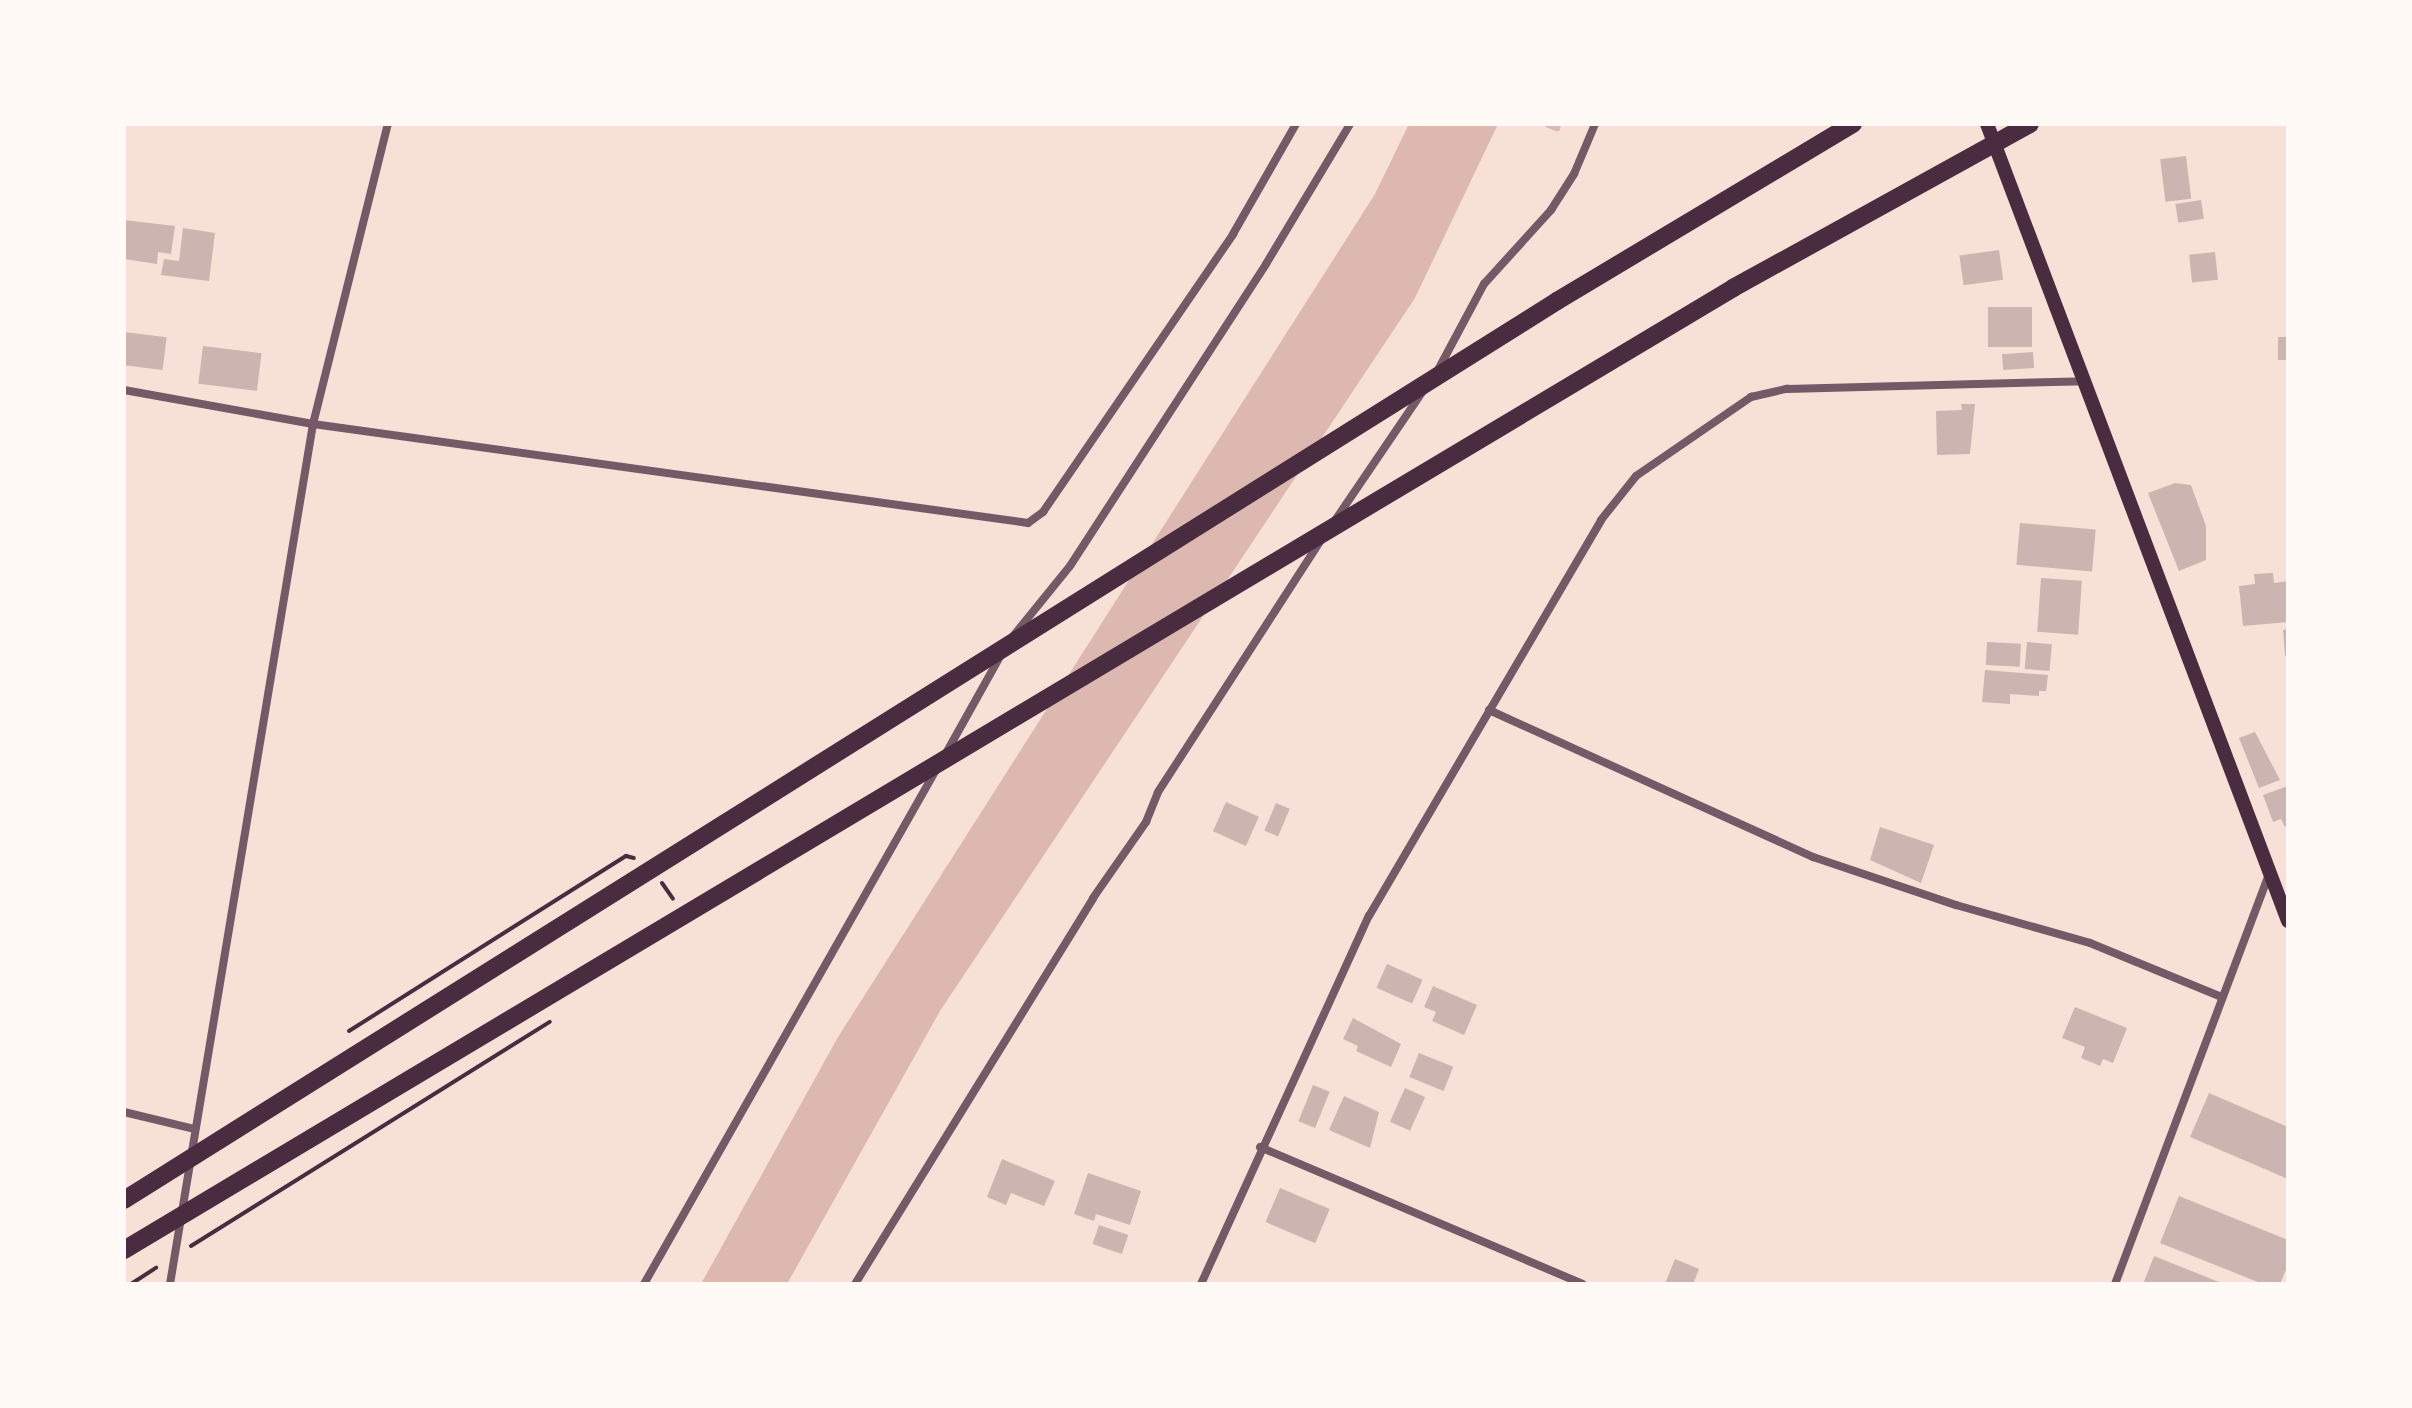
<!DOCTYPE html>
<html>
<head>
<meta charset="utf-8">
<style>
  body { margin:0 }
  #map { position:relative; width:2412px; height:1408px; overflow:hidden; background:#f7e1d7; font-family:"PT Sans Narrow",sans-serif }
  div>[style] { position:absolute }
  .water>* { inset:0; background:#dcb8b0 }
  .stream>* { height:7px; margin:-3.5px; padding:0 3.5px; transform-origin:3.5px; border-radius:3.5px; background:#dcb8b0 }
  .building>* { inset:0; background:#ccb4b1; transform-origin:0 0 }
  .path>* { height:4px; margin:-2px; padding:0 2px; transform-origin:2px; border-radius:2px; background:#4a2c40 }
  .minor>* { height:8px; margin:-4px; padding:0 4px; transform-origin:4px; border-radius:4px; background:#755966 }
  .secondary>* { height:14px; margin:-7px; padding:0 7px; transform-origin:7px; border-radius:7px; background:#4a2c40 }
  .motorway>* { height:18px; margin:-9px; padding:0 9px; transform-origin:9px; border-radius:9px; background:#4a2c40 }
  span { translate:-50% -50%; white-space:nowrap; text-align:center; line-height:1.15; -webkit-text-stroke:6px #fffaf5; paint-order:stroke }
  .frame { position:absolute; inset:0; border:126px solid #fffaf5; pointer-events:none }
</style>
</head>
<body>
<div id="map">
  <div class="water">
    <i style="clip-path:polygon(1409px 124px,1498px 124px,1415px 298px,940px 1011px,787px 1284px,701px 1284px,838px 1037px,1375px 194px)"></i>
  </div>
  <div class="stream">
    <i style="left:1548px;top:124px;width:9px;rotate:21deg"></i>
  </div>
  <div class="building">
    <i style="left:2186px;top:156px;width:43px;height:26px;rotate:83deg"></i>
    <i style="left:2201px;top:200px;width:19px;height:26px;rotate:81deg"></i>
    <i style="clip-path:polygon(124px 220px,175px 226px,171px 254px,158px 252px,157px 264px,124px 259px)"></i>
    <i style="clip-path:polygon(183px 228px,215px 233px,209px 281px,161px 275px,164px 259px,179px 261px)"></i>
    <i style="left:1999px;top:250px;width:30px;height:40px;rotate:82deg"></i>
    <i style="left:2215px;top:252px;width:28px;height:26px;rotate:84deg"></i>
    <i style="left:2032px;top:307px;width:40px;height:44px;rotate:90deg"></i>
    <i style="left:124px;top:332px;width:43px;height:33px;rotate:7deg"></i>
    <i style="left:2278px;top:337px;width:10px;height:23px"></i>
    <i style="left:203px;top:346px;width:59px;height:38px;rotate:7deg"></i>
    <i style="left:2033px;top:352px;width:16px;height:31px;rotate:86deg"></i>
    <i style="clip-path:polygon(1961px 404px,1975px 404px,1970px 454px,1937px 455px,1936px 411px,1962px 410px)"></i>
    <i style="clip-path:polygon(2175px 483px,2191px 485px,2206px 526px,2206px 560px,2179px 571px,2148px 493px)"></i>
    <i style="left:2020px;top:523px;width:76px;height:42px;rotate:5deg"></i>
    <i style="clip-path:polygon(2273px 573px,2274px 583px,2288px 581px,2288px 622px,2243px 626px,2239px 586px,2255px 584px,2254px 574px)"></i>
    <i style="left:2041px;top:578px;width:41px;height:54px;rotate:4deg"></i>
    <i style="clip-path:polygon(2288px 629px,2288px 656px,2285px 656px,2283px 630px)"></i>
    <i style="left:1987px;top:642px;width:34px;height:23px;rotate:3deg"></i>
    <i style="left:2027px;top:642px;width:25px;height:27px;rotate:5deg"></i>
    <i style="clip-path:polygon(1985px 670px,2048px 675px,2046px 691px,2039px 691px,2039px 696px,2010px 694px,2010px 704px,1982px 702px)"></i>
    <i style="clip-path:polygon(2255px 732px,2280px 780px,2259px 788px,2239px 738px)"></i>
    <i style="clip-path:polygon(2288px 786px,2288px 826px,2285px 827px,2281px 819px,2273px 822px,2263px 795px)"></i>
    <i style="left:1226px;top:802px;width:36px;height:32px;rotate:24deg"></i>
    <i style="left:1276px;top:803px;width:15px;height:30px;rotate:23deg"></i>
    <i style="clip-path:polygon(1880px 827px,1934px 845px,1921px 883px,1870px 860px)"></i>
    <i style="left:1387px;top:964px;width:39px;height:26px;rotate:24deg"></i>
    <i style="clip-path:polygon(1433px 986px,1477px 1005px,1464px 1035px,1432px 1021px,1436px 1012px,1424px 1007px)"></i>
    <i style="clip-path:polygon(2075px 1007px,2127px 1028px,2113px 1063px,2103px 1059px,2100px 1066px,2081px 1058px,2085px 1047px,2062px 1038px)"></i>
    <i style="clip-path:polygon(1353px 1018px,1401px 1044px,1391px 1067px,1356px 1051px,1358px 1046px,1343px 1039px)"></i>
    <i style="left:1419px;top:1053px;width:37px;height:26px;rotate:22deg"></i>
    <i style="left:1313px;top:1085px;width:18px;height:39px;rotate:22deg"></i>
    <i style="left:1405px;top:1088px;width:22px;height:37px;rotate:24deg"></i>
    <i style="clip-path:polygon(2209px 1093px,2288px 1127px,2288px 1179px,2190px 1137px)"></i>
    <i style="clip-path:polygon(1344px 1096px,1379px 1112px,1370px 1148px,1329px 1130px)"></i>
    <i style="clip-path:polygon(1002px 1159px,1055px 1181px,1044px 1206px,1011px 1193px,1006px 1205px,987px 1197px)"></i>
    <i style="clip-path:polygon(1088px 1173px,1141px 1191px,1130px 1225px,1096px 1214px,1094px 1221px,1074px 1214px)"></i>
    <i style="left:1280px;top:1188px;width:54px;height:37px;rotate:23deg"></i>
    <i style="clip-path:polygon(2179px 1196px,2288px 1240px,2288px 1265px,2280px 1284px,2263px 1284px,2160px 1243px)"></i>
    <i style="left:1099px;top:1225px;width:31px;height:20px;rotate:19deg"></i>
    <i style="clip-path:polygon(2154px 1256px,2224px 1284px,2143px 1284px)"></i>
    <i style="clip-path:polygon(1675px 1259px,1699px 1269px,1693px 1284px,1665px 1284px)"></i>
  </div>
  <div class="path">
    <i style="left:662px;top:883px;width:19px;rotate:55deg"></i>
    <i style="left:349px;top:1031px;width:328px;rotate:-32.3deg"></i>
    <i style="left:626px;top:856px;width:8px;rotate:14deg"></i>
    <i style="left:191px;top:1246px;width:423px;rotate:-32deg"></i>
    <i style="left:131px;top:1284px;width:30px;rotate:-33deg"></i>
  </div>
  <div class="minor">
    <i style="left:1438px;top:370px;width:98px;rotate:-61.9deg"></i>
    <i style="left:1484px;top:284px;width:100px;rotate:-47.8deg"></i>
    <i style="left:1551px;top:210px;width:43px;rotate:-57.4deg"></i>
    <i style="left:1574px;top:174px;width:54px;rotate:-67.2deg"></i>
    <i style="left:124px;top:390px;width:192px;rotate:10.2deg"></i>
    <i style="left:313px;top:424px;width:722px;rotate:7.88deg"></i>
    <i style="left:1028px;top:523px;width:19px;rotate:-36deg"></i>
    <i style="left:1043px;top:512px;width:337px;rotate:-55.6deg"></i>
    <i style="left:1233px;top:234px;width:127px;rotate:-60.2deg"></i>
    <i style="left:1336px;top:519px;width:155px;rotate:-55.8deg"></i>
    <i style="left:1010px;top:640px;width:95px;rotate:-51deg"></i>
    <i style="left:1070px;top:566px;width:360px;rotate:-57deg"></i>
    <i style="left:1266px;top:264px;width:163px;rotate:-59deg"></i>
    <i style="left:1489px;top:710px;width:356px;rotate:24.4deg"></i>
    <i style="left:1813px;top:857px;width:151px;rotate:18.6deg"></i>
    <i style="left:1956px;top:905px;width:139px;rotate:15.8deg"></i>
    <i style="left:2090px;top:943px;width:139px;rotate:22.3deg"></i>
    <i style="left:945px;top:755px;width:115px;rotate:-60.8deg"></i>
    <i style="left:124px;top:1112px;width:73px;rotate:13.5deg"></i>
    <i style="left:1260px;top:1147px;width:350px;rotate:23deg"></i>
    <i style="left:170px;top:1284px;width:872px;rotate:-80.56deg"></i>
    <i style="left:313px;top:424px;width:309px;rotate:-76deg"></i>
    <i style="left:644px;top:1284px;width:591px;rotate:-60.4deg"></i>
    <i style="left:855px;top:1284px;width:453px;rotate:-58.3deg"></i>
    <i style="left:1093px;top:898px;width:93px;rotate:-55.1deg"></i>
    <i style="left:1146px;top:822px;width:32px;rotate:-68deg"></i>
    <i style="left:1158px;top:792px;width:300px;rotate:-57.1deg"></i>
    <i style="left:1201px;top:1284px;width:405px;rotate:-65.5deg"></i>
    <i style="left:1369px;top:916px;width:459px;rotate:-59.6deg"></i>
    <i style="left:1601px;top:520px;width:56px;rotate:-51.5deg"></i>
    <i style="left:1636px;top:476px;width:140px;rotate:-34.5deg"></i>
    <i style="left:1751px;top:397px;width:37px;rotate:-13deg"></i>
    <i style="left:1787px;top:389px;width:299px;rotate:-1.5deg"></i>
    <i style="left:2115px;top:1284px;width:438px;rotate:-69.4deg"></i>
  </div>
  <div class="secondary">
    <i style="left:1987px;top:124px;width:852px;rotate:69.31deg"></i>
  </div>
  <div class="motorway">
    <i style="left:124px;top:1200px;width:1692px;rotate:-32.1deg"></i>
    <i style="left:1557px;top:301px;width:345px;rotate:-30.9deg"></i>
    <i style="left:124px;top:1250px;width:1875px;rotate:-30.87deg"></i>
    <i style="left:1733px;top:288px;width:339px;rotate:-28.9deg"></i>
  </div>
  <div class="frame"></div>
</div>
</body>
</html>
